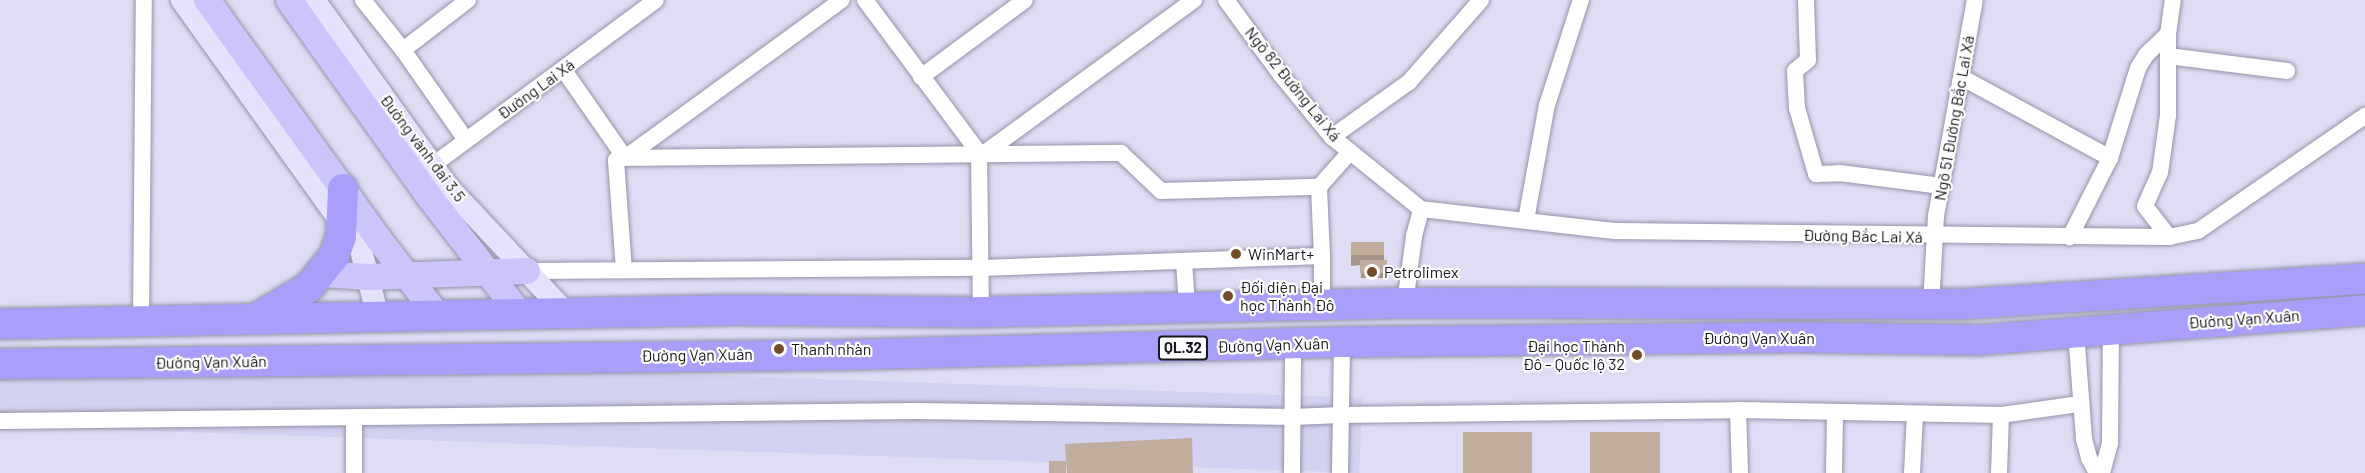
<!DOCTYPE html>
<html>
<head>
<meta charset="utf-8">
<style>
  body { margin:0 }
  #map { position:relative; width:2365px; height:473px; overflow:hidden; background:#deddf4; font-family:Barlow,sans-serif }
  div>[style] { position:absolute }
  .built>* { inset:0; background:#d3d1f0; transform-origin:0 0 }
  .roads { filter:drop-shadow(0 0 2px #9594a9) drop-shadow(0 0 2px #9594a9) }
  .street>* { height:16px; margin:-8px; padding:0 8px; transform-origin:8px; border-radius:8px; background:#fff }
  .secondary>* { height:22px; margin:-11px; padding:0 11px; transform-origin:11px; border-radius:11px; background:#e5e2fe }
  .primary>* { height:26px; margin:-13px; padding:0 13px; transform-origin:13px; border-radius:13px; background:#cbc5fc }
  .highway>* { height:30px; margin:-15px; padding:0 15px; transform-origin:15px; border-radius:15px; background:#a89ffa }
  .wall>* { inset:0; background:#a69588 }
  .building>* { inset:0; background:#c1ad9e; transform-origin:0 0 }
  .dots>* { width:16px; height:16px; translate:-50% -50%; box-sizing:border-box; border:3px solid #fff; border-radius:50% }
  span { translate:-50% -50%; white-space:nowrap; text-align:center; line-height:1.15; -webkit-text-stroke:4.5px #fff; paint-order:stroke }
  .shield-label span { padding:2px 4px; background:#fff; border:2px solid; border-radius:4px; -webkit-text-stroke-width:0 }
  .shield-label { font-size:15px; color:#181820; font-weight:700 }
  .street-label { font-size:16px; color:#181820 }
  .poi-label { font-size:16px; color:#181820 }
  .left { translate:0 -50%; text-align:left }
  .right { translate:-100% -50%; text-align:right }
</style>
</head>
<body>
<div id="map">
  <div class="built">
    <i style="left:1362px;top:398px;width:75px;height:1362px;rotate:92deg"></i>
  </div>
  <div class="roads">
    <div class="street">
      <i style="left:363px;top:0;width:64px;rotate:51.3deg"></i>
      <i style="left:403px;top:50px;width:110px;rotate:55deg"></i>
      <i style="left:865px;top:0;width:191px;rotate:53.3deg"></i>
      <i style="left:979px;top:153px;width:159px;rotate:89.3deg"></i>
      <i style="left:1226px;top:0;width:93px;rotate:53.7deg"></i>
      <i style="left:1281px;top:75px;width:80px;rotate:50.6deg"></i>
      <i style="left:1332px;top:137px;width:114px;rotate:39deg"></i>
      <i style="left:1806px;top:0;width:60px;rotate:88.1deg"></i>
      <i style="left:1808px;top:60px;width:17px;rotate:140deg"></i>
      <i style="left:1795px;top:71px;width:37px;rotate:87deg"></i>
      <i style="left:1797px;top:108px;width:69px;rotate:73.9deg"></i>
      <i style="left:1816px;top:174px;width:24px;rotate:-2deg"></i>
      <i style="left:1840px;top:173px;width:102px;rotate:7.3deg"></i>
      <i style="left:403px;top:50px;width:82px;rotate:-37.6deg"></i>
      <i style="left:2168px;top:56px;width:120px;rotate:7.2deg"></i>
      <i style="left:563px;top:69px;width:108px;rotate:55.1deg"></i>
      <i style="left:625px;top:158px;width:268px;rotate:-36.1deg"></i>
      <i style="left:921px;top:77px;width:129px;rotate:-36.5deg"></i>
      <i style="left:1961px;top:77px;width:170px;rotate:28.5deg"></i>
      <i style="left:2110px;top:158px;width:89px;rotate:116.9deg"></i>
      <i style="left:1332px;top:137px;width:95px;rotate:-35.5deg"></i>
      <i style="left:1409px;top:82px;width:109px;rotate:-48.7deg"></i>
      <i style="left:982px;top:155px;width:263px;rotate:-36.2deg"></i>
      <i style="left:2110px;top:158px;width:94px;rotate:-72.7deg"></i>
      <i style="left:2138px;top:68px;width:15px;rotate:-58deg"></i>
      <i style="left:2146px;top:55px;width:30px;rotate:-44deg"></i>
      <i style="left:425px;top:171px;width:287px;rotate:-36.5deg"></i>
      <i style="left:1421px;top:209px;width:195px;rotate:6.5deg"></i>
      <i style="left:1615px;top:231px;width:554px;rotate:0.62deg"></i>
      <i style="left:2169px;top:237px;width:30px;rotate:-12deg"></i>
      <i style="left:2198px;top:231px;width:203px;rotate:-34.6deg"></i>
      <i style="left:1526px;top:220px;width:117px;rotate:-79.7deg"></i>
      <i style="left:1547px;top:105px;width:110px;rotate:-72.1deg"></i>
      <i style="left:2169px;top:237px;width:39px;rotate:-128deg"></i>
      <i style="left:2145px;top:206px;width:36px;rotate:-66deg"></i>
      <i style="left:2160px;top:173px;width:59px;rotate:-82.1deg"></i>
      <i style="left:2168px;top:115px;width:81px;rotate:-90deg"></i>
      <i style="left:2168px;top:34px;width:34px;rotate:-82deg"></i>
      <i style="left:1322px;top:256px;width:49px;rotate:90deg"></i>
      <i style="left:1184px;top:261px;width:47px;rotate:86.3deg"></i>
      <i style="left:624px;top:270px;width:110px;rotate:-94.2deg"></i>
      <i style="left:616px;top:160px;width:9px;rotate:-13deg"></i>
      <i style="left:625px;top:158px;width:496px;rotate:-0.6deg"></i>
      <i style="left:1121px;top:153px;width:55px;rotate:43.5deg"></i>
      <i style="left:1161px;top:191px;width:158px;rotate:-1.5deg"></i>
      <i style="left:1319px;top:187px;width:47px;rotate:-48.5deg"></i>
      <i style="left:527px;top:271px;width:454px;rotate:-0.4deg"></i>
      <i style="left:981px;top:268px;width:341px;rotate:-2deg"></i>
      <i style="left:1322px;top:256px;width:69px;rotate:-92.5deg"></i>
      <i style="left:1405px;top:303px;width:68px;rotate:-82.3deg"></i>
      <i style="left:1414px;top:236px;width:28px;rotate:-75deg"></i>
      <i style="left:1931px;top:305px;width:89px;rotate:-86.8deg"></i>
      <i style="left:1936px;top:216px;width:219px;rotate:-79.8deg"></i>
      <i style="left:141px;top:321px;width:321px;rotate:-89.5deg"></i>
      <i style="left:2076px;top:332px;width:107px;rotate:85.7deg"></i>
      <i style="left:2084px;top:439px;width:20px;rotate:75deg"></i>
      <i style="left:2089px;top:458px;width:17px;rotate:62deg"></i>
      <i style="left:1738px;top:410px;width:63px;rotate:88.2deg"></i>
      <i style="left:0;top:421px;width:916px;rotate:-0.63deg"></i>
      <i style="left:916px;top:411px;width:377px;rotate:0.9deg"></i>
      <i style="left:1293px;top:417px;width:47px;rotate:-2.4deg"></i>
      <i style="left:1340px;top:415px;width:398px;rotate:-0.7deg"></i>
      <i style="left:1738px;top:410px;width:263px;rotate:1.1deg"></i>
      <i style="left:2001px;top:415px;width:79px;rotate:-8deg"></i>
      <i style="left:354px;top:473px;width:56px;rotate:-90deg"></i>
      <i style="left:1292px;top:473px;width:127px;rotate:-89.5deg"></i>
      <i style="left:1340px;top:473px;width:131px;rotate:-89.1deg"></i>
      <i style="left:1834px;top:473px;width:59px;rotate:-89deg"></i>
      <i style="left:1912px;top:473px;width:59px;rotate:-87.1deg"></i>
      <i style="left:1999px;top:473px;width:58px;rotate:-88deg"></i>
      <i style="left:2102px;top:473px;width:31px;rotate:-75deg"></i>
      <i style="left:2110px;top:443px;width:114px;rotate:-89.5deg"></i>
    </div>
    <div class="secondary">
      <i style="left:182px;top:0;width:307px;rotate:54.4deg"></i>
      <i style="left:361px;top:250px;width:69px;rotate:75.8deg"></i>
      <i style="left:314px;top:0;width:230px;rotate:54.4deg"></i>
      <i style="left:448px;top:187px;width:174px;rotate:46.9deg"></i>
    </div>
    <div class="primary">
      <i style="left:207px;top:0;width:293px;rotate:54.3deg"></i>
      <i style="left:378px;top:238px;width:98px;rotate:52.4deg"></i>
      <i style="left:289px;top:0;width:244px;rotate:54.5deg"></i>
      <i style="left:431px;top:199px;width:145px;rotate:52.3deg"></i>
      <i style="left:322px;top:274px;width:46px;rotate:3.7deg"></i>
      <i style="left:368px;top:277px;width:159px;rotate:-2.2deg"></i>
    </div>
    <div class="highway">
      <i style="left:257px;top:318px;width:61px;rotate:-30.8deg"></i>
      <i style="left:309px;top:287px;width:40px;rotate:-51deg"></i>
      <i style="left:334px;top:256px;width:20px;rotate:-70deg"></i>
      <i style="left:341px;top:237px;width:48px;rotate:-87.6deg"></i>
      <i style="left:0;top:324px;width:735px;rotate:-1.09deg"></i>
      <i style="left:735px;top:310px;width:246px;rotate:0.5deg"></i>
      <i style="left:981px;top:312px;width:424px;rotate:-1.2deg"></i>
      <i style="left:1405px;top:303px;width:558px;rotate:0.1deg"></i>
      <i style="left:1963px;top:304px;width:403px;rotate:-3.6deg"></i>
      <i style="left:0;top:364px;width:836px;rotate:-0.62deg"></i>
      <i style="left:836px;top:355px;width:506px;rotate:-1.47deg"></i>
      <i style="left:1342px;top:342px;width:441px;rotate:-0.6deg"></i>
      <i style="left:1783px;top:337px;width:196px;rotate:0.9deg"></i>
      <i style="left:1979px;top:340px;width:387px;rotate:-4.4deg"></i>
    </div>
  </div>
  <div class="wall">
    <i style="clip-path:polygon(1351px 242px,1384px 242px,1384px 260px,1387px 260px,1387px 278px,1361px 278px,1361px 265px,1351px 266px)"></i>
  </div>
  <div class="building">
    <i style="left:1351px;top:242px;width:33px;height:13px"></i>
    <i style="left:1360px;top:260px;width:27px;height:13px"></i>
    <i style="left:1463px;top:432px;width:69px;height:41px"></i>
    <i style="left:1590px;top:432px;width:70px;height:41px"></i>
    <i style="clip-path:polygon(1192px 438px,1193px 473px,1067px 473px,1065px 444px)"></i>
    <i style="left:1049px;top:461px;width:17px;height:12px"></i>
  </div>
  <div class="dots">
    <i style="left:1236px;top:254px;background:#744c2a"></i>
    <i style="left:1372px;top:272px;background:#744c2a"></i>
    <i style="left:1228px;top:296px;background:#744c2a"></i>
    <i style="left:779px;top:349px;background:#744c2a"></i>
    <i style="left:1637px;top:355px;background:#744c2a"></i>
  </div>
  <div class="shield-label">
    <span style="left:1183px;top:348px">QL.32</span>
  </div>
  <div class="street-label">
    <span style="left:1293px;top:84px;rotate:51deg">Ngõ 82 Đường Lai Xá</span>
    <span style="left:536px;top:89px;rotate:-36deg">Đường Lai Xá</span>
    <span style="left:1954px;top:118px;rotate:-80deg">Ngõ 51 Đường Bắc Lai Xá</span>
    <span style="left:423px;top:148px;rotate:53deg">Đường vành đai 3.5</span>
    <span style="left:1863px;top:236px;rotate:1deg">Đường Bắc Lai Xá</span>
    <span style="left:2244px;top:319px;rotate:-4deg">Đường Vạn Xuân</span>
    <span style="left:1759px;top:338px">Đường Vạn Xuân</span>
    <span style="left:1273px;top:345px;rotate:-2deg">Đường Vạn Xuân</span>
    <span style="left:697px;top:355px;rotate:-1deg">Đường Vạn Xuân</span>
    <span style="left:211px;top:362px;rotate:-1deg">Đường Vạn Xuân</span>
  </div>
  <div class="poi-label">
    <span class="left" style="left:1248px;top:254px">WinMart+</span>
    <span class="left" style="left:1384px;top:272px">Petrolimex</span>
    <span class="left" style="left:1240px;top:296px">Đối diện Đại<br>học Thành Đô</span>
    <span class="right" style="left:1625px;top:355px">Đại học Thành<br>Đô - Quốc lộ 32</span>
    <span class="left" style="left:791px;top:349px">Thanh nhàn</span>
  </div>
</div>
</body>
</html>
